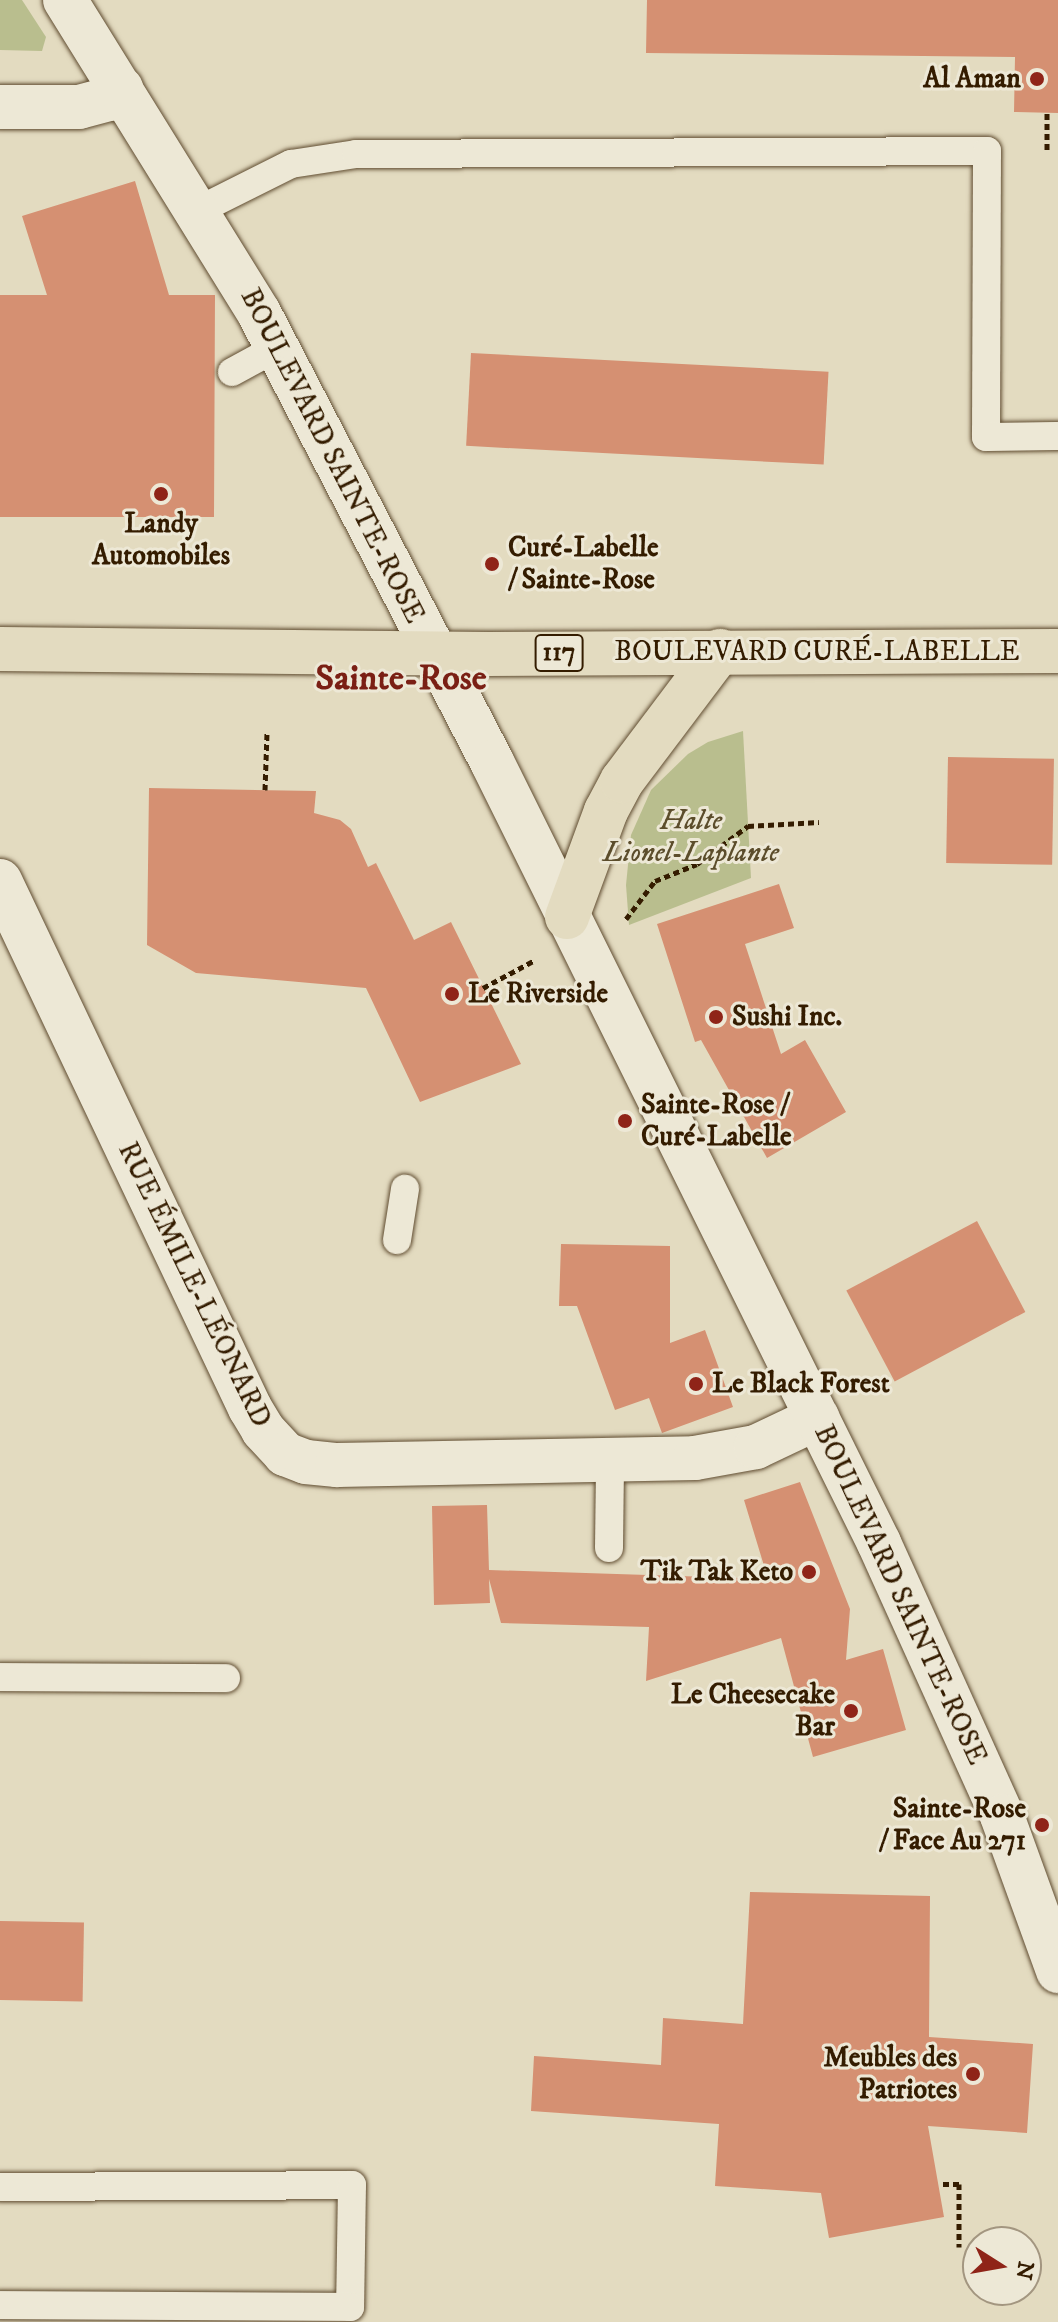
<!DOCTYPE html>
<html>
<head>
<meta charset="utf-8">
<style>
  body { margin:0 }
  #map { position:relative; width:1058px; height:2322px; overflow:hidden; background:#e3dbc0; font-family:"IM FELL DW Pica",serif }
  div>[style] { position:absolute }
  .green>* { inset:0; background:#b9be8e }
  .building>* { inset:0; background:#d59072; transform-origin:0 0 }
  .path>* { height:5px; margin-top:-2.5px; transform-origin:0; background:repeating-linear-gradient(90deg,#341c00 0 6px,transparent 0 10px) }
  .roads { filter:drop-shadow(0 0 2px #604c30) drop-shadow(0 0 2px #604c30) }
  .lane>* { height:28px; margin:-14px; padding:0 14px; transform-origin:14px; border-radius:14px; background:#ede8d6 }
  .street>* { height:44px; margin:-22px; padding:0 22px; transform-origin:22px; border-radius:22px; background:#ede8d6 }
  .secondary>* { height:44px; margin:-22px; padding:0 22px; transform-origin:22px; border-radius:22px; background:#ede8d6 }
  .primary>* { height:44px; margin:-22px; padding:0 22px; transform-origin:22px; border-radius:22px; background:#e3dbc0 }
  .dots>* { width:22px; height:22px; translate:-50% -50%; box-sizing:border-box; border:4px solid #ede8d6; border-radius:50% }
  span { translate:-50% -50%; white-space:nowrap; text-align:center; line-height:1.15; -webkit-text-stroke:6px #ede8d6; paint-order:stroke }
  .shield-label span { padding:2px 6px; background:#ede8d6; border:2px solid; border-radius:6px; -webkit-text-stroke-width:0 }
  .shield-label { font-size:26px; color:#341c00; font-weight:700 }
  .poi-label { font-size:28px; color:#341c00; font-weight:700 }
  .right { translate:-100% -50%; text-align:right }
  .left { translate:0 -50%; text-align:left }
  .street-label { font-size:28px; color:#341c00 }
  .park-label { font-size:28px; color:#5c4d2b; font-style:italic }
  .district-label { font-size:36px; color:#7a1f14; font-weight:700 }
  .north { position:absolute; left:962px; top:2226px; width:80px; height:80px; box-sizing:border-box; background:#ede8d6; border:2px solid #a39680; border-radius:50%; rotate:101deg; font-size:22px; font-weight:700; line-height:32px; text-align:center; color:#341c00 }
  .north::after { content:''; display:block; margin:auto; width:28px; height:36px; background:#8f2418; clip-path:polygon(50% 0,100% 100%,50% 72%,0 100%) }
</style>
</head>
<body>
<div id="map">
  <div class="green">
    <i style="clip-path:polygon(0 0,22px 0,46px 37px,42px 51px,0 50px)"></i>
    <i style="clip-path:polygon(743px 731px,751px 878px,629px 925px,626px 885px,631px 835px,651px 790px,688px 754px,708px 742px)"></i>
  </div>
  <div class="building">
    <i style="clip-path:polygon(647px 0,1058px 0,1058px 113px,1014px 112px,1015px 57px,646px 53px)"></i>
    <i style="clip-path:polygon(135px 181px,169px 295px,215px 295px,214px 517px,0 517px,0 295px,47px 295px,22px 216px)"></i>
    <i style="left:471px;top:353px;width:358px;height:93px;rotate:3deg"></i>
    <i style="left:948px;top:757px;width:106px;height:106px;rotate:1deg"></i>
    <i style="clip-path:polygon(149px 788px,316px 791px,314px 813px,340px 820px,351px 829px,368px 867px,376px 863px,414px 940px,451px 922px,521px 1064px,420px 1102px,366px 988px,196px 973px,147px 945px)"></i>
    <i style="clip-path:polygon(779px 884px,794px 928px,745px 944px,781px 1054px,805px 1040px,846px 1112px,767px 1158px,701px 1040px,695px 1042px,657px 924px)"></i>
    <i style="left:977px;top:1221px;width:103px;height:148px;rotate:62deg"></i>
    <i style="clip-path:polygon(561px 1244px,670px 1246px,670px 1343px,705px 1330px,733px 1407px,662px 1433px,649px 1398px,615px 1410px,577px 1306px,559px 1306px)"></i>
    <i style="clip-path:polygon(800px 1482px,850px 1609px,846px 1660px,883px 1649px,906px 1730px,813px 1757px,781px 1638px,646px 1681px,649px 1627px,501px 1623px,489px 1579px,490px 1603px,434px 1605px,432px 1506px,487px 1505px,489px 1570px,768px 1579px,744px 1500px)"></i>
    <i style="clip-path:polygon(750px 1892px,930px 1896px,929px 2037px,1033px 2044px,1027px 2133px,928px 2126px,944px 2217px,829px 2238px,821px 2193px,715px 2186px,719px 2124px,531px 2111px,534px 2056px,661px 2065px,663px 2018px,743px 2024px)"></i>
    <i style="left:0;top:1921px;width:84px;height:79px;rotate:1deg"></i>
  </div>
  <div class="path">
    <i style="left:1047px;top:113px;width:39px;rotate:90deg"></i>
    <i style="left:265px;top:790px;width:58px;rotate:-88deg"></i>
    <i style="left:626px;top:919px;width:48px;rotate:-52.7deg"></i>
    <i style="left:655px;top:881px;width:45px;rotate:-22deg"></i>
    <i style="left:697px;top:864px;width:64px;rotate:-36.7deg"></i>
    <i style="left:748px;top:826px;width:71px;rotate:-3.2deg"></i>
    <i style="left:483px;top:988px;width:59px;rotate:-28.3deg"></i>
    <i style="left:943px;top:2184px;width:16px"></i>
    <i style="left:959px;top:2184px;width:63px;rotate:90deg"></i>
  </div>
  <div class="roads">
    <div class="lane">
      <i style="left:199px;top:210px;width:103px;rotate:-26.6deg"></i>
      <i style="left:291px;top:164px;width:66px;rotate:-8.7deg"></i>
      <i style="left:356px;top:154px;width:631px;rotate:-0.27deg"></i>
      <i style="left:987px;top:151px;width:286px;rotate:90.2deg"></i>
      <i style="left:986px;top:437px;width:72px;rotate:-0.8deg"></i>
      <i style="left:232px;top:372px;width:52px;rotate:-28.5deg"></i>
      <i style="left:397px;top:1240px;width:52px;rotate:-81.1deg"></i>
      <i style="left:609px;top:1548px;width:86px;rotate:-89.3deg"></i>
      <i style="left:0;top:1677px;width:226px;rotate:0.3deg"></i>
      <i style="left:0;top:2187px;width:352px;rotate:-0.3deg"></i>
      <i style="left:352px;top:2185px;width:122px;rotate:90.9deg"></i>
      <i style="left:350px;top:2307px;width:350px;rotate:-179.7deg"></i>
    </div>
    <div class="street">
      <i style="left:0;top:107px;width:79px"></i>
      <i style="left:79px;top:107px;width:31px;rotate:-15deg"></i>
      <i style="left:109px;top:99px;width:16px;rotate:-40deg"></i>
      <i style="left:0;top:881px;width:583px;rotate:64.62deg"></i>
      <i style="left:250px;top:1408px;width:26px;rotate:59deg"></i>
      <i style="left:263px;top:1430px;width:33px;rotate:47deg"></i>
      <i style="left:285px;top:1454px;width:22px;rotate:21deg"></i>
      <i style="left:306px;top:1462px;width:31px;rotate:6deg"></i>
      <i style="left:337px;top:1465px;width:358px;rotate:-1.1deg"></i>
      <i style="left:695px;top:1458px;width:62px;rotate:-10.2deg"></i>
      <i style="left:756px;top:1447px;width:68px;rotate:-25.4deg"></i>
    </div>
    <div class="secondary">
      <i style="left:65px;top:0;width:368px;rotate:58.2deg"></i>
      <i style="left:259px;top:313px;width:506px;rotate:62.57deg"></i>
      <i style="left:492px;top:762px;width:872px;rotate:63.64deg"></i>
      <i style="left:879px;top:1543px;width:299px;rotate:65.7deg"></i>
      <i style="left:1002px;top:1816px;width:165px;rotate:70.1deg"></i>
    </div>
    <div class="primary">
      <i style="left:0;top:649px;width:488px;rotate:0.6deg"></i>
      <i style="left:488px;top:654px;width:570px;rotate:-0.3deg"></i>
      <i style="left:567px;top:917px;width:113px;rotate:-69.8deg"></i>
      <i style="left:606px;top:811px;width:34px;rotate:-62deg"></i>
      <i style="left:622px;top:781px;width:163px;rotate:-53deg"></i>
    </div>
  </div>
  <div class="dots">
    <i style="left:1037px;top:79px;background:#8f2418"></i>
    <i style="left:161px;top:494px;background:#8f2418"></i>
    <i style="left:492px;top:564px;background:#8f2418"></i>
    <i style="left:452px;top:994px;background:#8f2418"></i>
    <i style="left:716px;top:1017px;background:#8f2418"></i>
    <i style="left:625px;top:1121px;background:#8f2418"></i>
    <i style="left:696px;top:1384px;background:#8f2418"></i>
    <i style="left:809px;top:1572px;background:#8f2418"></i>
    <i style="left:851px;top:1711px;background:#8f2418"></i>
    <i style="left:1042px;top:1825px;background:#8f2418"></i>
    <i style="left:973px;top:2074px;background:#8f2418"></i>
  </div>
  <div class="shield-label">
    <span style="left:559px;top:653px">117</span>
  </div>
  <div class="poi-label">
    <span class="right" style="left:1021px;top:79px">Al Aman</span>
    <span style="left:161px;top:540px">Landy<br>Automobiles</span>
    <span class="left" style="left:508px;top:564px">Curé-Labelle<br>/ Sainte-Rose</span>
    <span class="left" style="left:468px;top:994px">Le Riverside</span>
    <span class="left" style="left:732px;top:1017px">Sushi Inc.</span>
    <span class="left" style="left:641px;top:1121px">Sainte-Rose /<br>Curé-Labelle</span>
    <span class="left" style="left:712px;top:1384px">Le Black Forest</span>
    <span class="right" style="left:793px;top:1572px">Tik Tak Keto</span>
    <span class="right" style="left:835px;top:1711px">Le Cheesecake<br>Bar</span>
    <span class="right" style="left:1026px;top:1825px">Sainte-Rose<br>/ Face Au 271</span>
    <span class="right" style="left:957px;top:2074px">Meubles des<br>Patriotes</span>
  </div>
  <div class="street-label">
    <span style="left:332px;top:456px;rotate:63deg">BOULEVARD SAINTE-ROSE</span>
    <span style="left:817px;top:652px">BOULEVARD CURÉ-LABELLE</span>
    <span style="left:194px;top:1285px;rotate:64deg">RUE ÉMILE-LÉONARD</span>
    <span style="left:900px;top:1595px;rotate:65deg">BOULEVARD SAINTE-ROSE</span>
  </div>
  <div class="park-label">
    <span style="left:691px;top:837px">Halte<br>Lionel-Laplante</span>
  </div>
  <div class="district-label">
    <span style="left:401px;top:679px">Sainte-Rose</span>
  </div>
  <div class="north">N</div>
</div>
</body>
</html>
